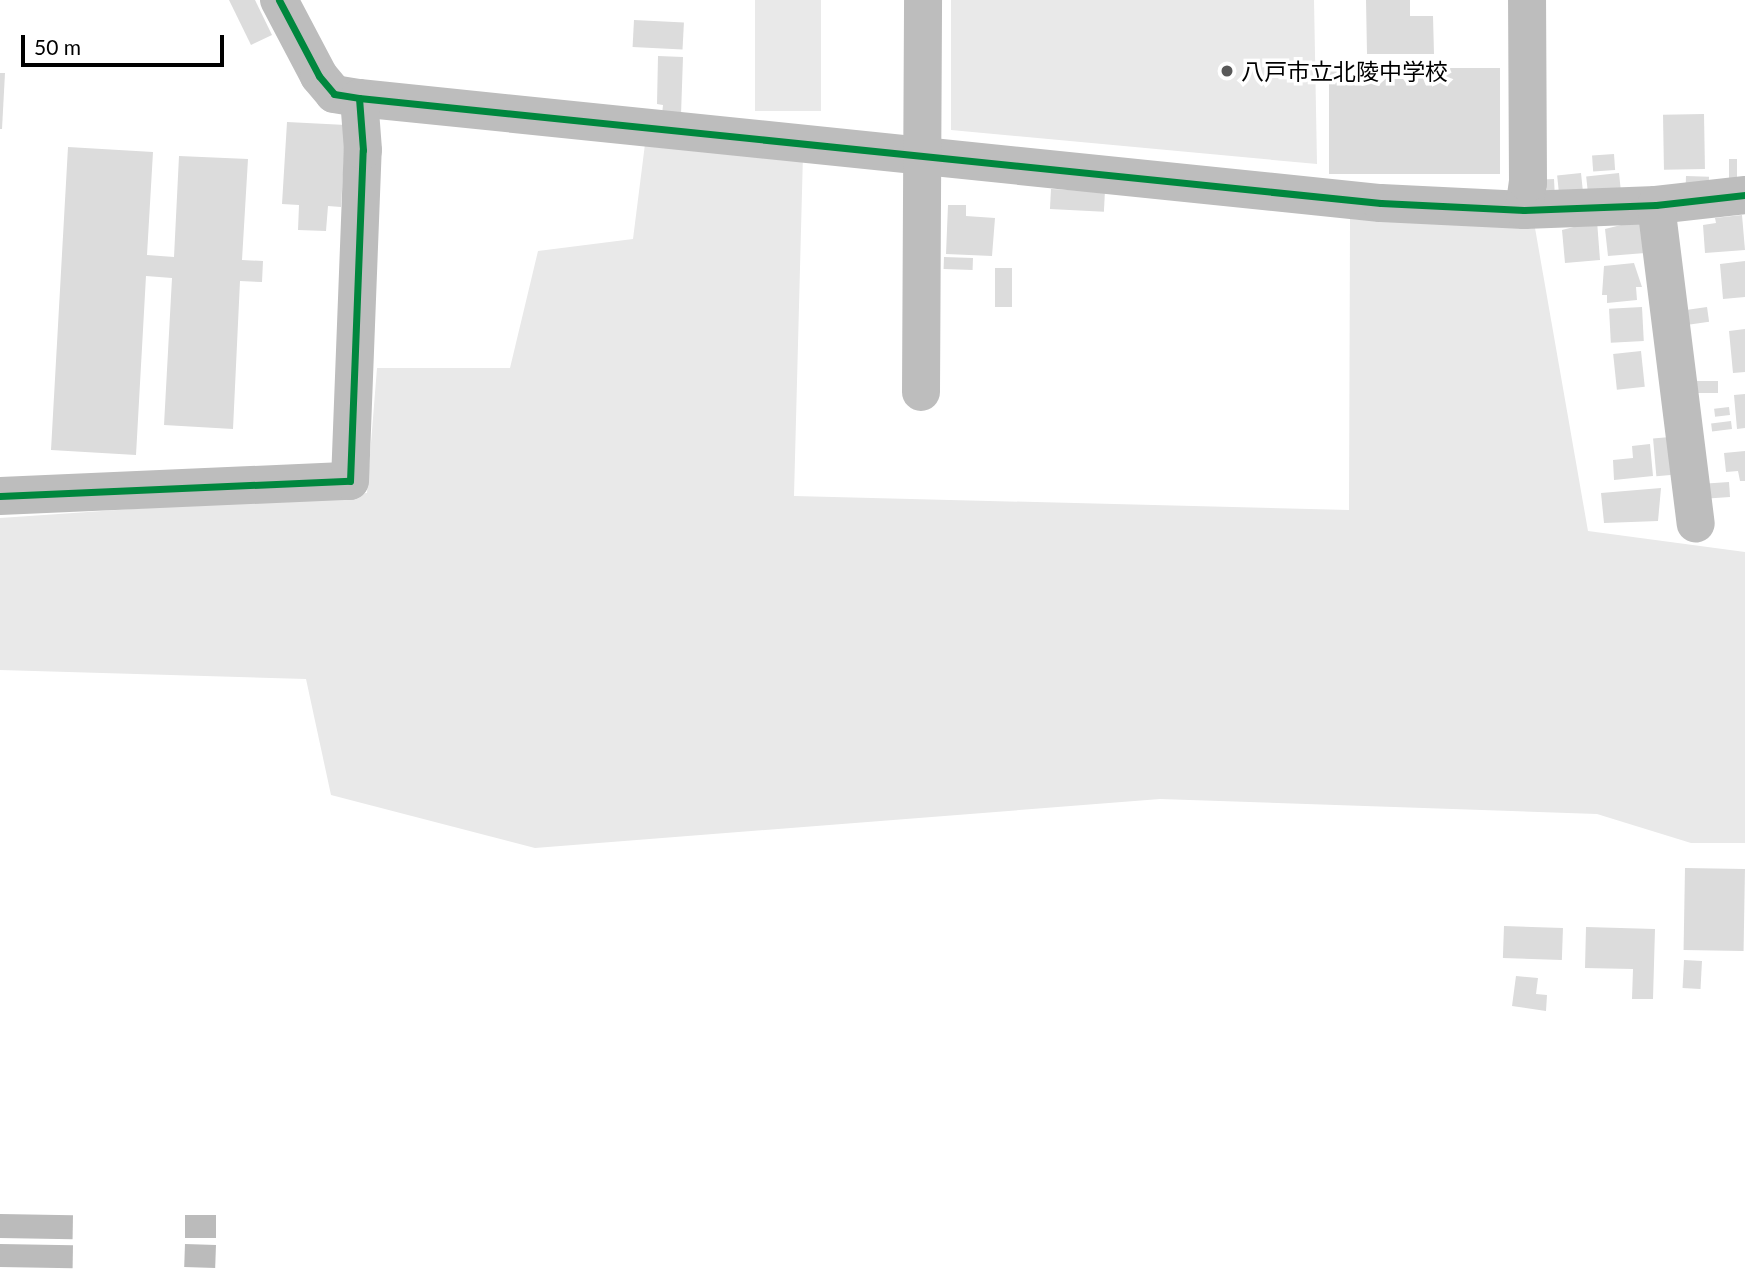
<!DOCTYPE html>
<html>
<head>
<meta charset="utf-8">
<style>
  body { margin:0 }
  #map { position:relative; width:1745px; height:1286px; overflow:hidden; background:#fff; font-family:Lato,"Noto Sans JP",sans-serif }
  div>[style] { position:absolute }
  .green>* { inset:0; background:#e9e9e9; transform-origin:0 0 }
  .water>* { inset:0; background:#bbb; transform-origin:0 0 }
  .building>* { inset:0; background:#dcdcdc; transform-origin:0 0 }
  .minor>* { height:38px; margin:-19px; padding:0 19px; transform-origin:19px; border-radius:19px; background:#bdbdbd }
  .cycleway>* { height:7px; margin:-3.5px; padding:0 3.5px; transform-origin:3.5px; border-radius:3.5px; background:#00873e }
  .dots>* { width:19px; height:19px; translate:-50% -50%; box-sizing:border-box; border:4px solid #fff; border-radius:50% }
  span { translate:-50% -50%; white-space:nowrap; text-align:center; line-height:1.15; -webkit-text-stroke:7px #fff; paint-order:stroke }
  .poi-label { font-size:23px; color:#000 }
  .left { translate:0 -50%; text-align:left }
  .scale { position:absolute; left:21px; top:35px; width:203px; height:32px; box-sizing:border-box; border:4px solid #000; border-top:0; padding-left:9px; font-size:21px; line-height:24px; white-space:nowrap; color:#000; -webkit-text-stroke:5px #fff; paint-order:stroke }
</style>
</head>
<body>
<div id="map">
  <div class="green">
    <i style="left:755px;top:0;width:66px;height:111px"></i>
    <i style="clip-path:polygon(951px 0,1314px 0,1317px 164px,951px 130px)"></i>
    <i style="clip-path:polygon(645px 144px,803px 154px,794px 496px,1349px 510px,1350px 219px,1535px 228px,1588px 531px,1745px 552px,1745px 843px,1691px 843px,1597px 814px,1160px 799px,535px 848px,331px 795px,306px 679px,0 670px,0 518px,367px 493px,377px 368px,510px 368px,538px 251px,633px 239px)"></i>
  </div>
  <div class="water">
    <i style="left:0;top:1214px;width:73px;height:24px;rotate:1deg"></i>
    <i style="left:185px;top:1215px;width:31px;height:23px"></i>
    <i style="left:0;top:1244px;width:73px;height:23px;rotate:1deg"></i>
    <i style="left:185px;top:1244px;width:31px;height:23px;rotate:2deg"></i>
  </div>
  <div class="building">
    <i style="clip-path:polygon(229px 0,255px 0,272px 35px,251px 45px)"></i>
    <i style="clip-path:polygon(1366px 0,1410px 0,1410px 16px,1433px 16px,1434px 54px,1367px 54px)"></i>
    <i style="left:634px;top:20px;width:50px;height:27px;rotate:3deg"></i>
    <i style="clip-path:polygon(658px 56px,683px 57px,681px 115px,662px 114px,663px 105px,657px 104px)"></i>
    <i style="left:1329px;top:68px;width:171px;height:106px"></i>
    <i style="clip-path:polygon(0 73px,5px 73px,2px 129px,0 129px)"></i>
    <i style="left:1704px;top:114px;width:55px;height:41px;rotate:89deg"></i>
    <i style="clip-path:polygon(287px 122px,346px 125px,341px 207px,328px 206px,326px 231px,298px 230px,299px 205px,282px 204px)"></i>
    <i style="clip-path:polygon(68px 147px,153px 152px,147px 255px,174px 257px,179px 156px,248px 159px,242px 260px,263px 261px,262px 282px,240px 281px,233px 429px,164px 425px,172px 278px,146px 276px,136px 455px,51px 450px)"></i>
    <i style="left:1614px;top:154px;width:16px;height:22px;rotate:86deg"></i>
    <i style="left:1737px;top:159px;width:21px;height:8px;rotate:90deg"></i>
    <i style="left:1581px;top:173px;width:19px;height:24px;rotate:84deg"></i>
    <i style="left:1619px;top:173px;width:19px;height:33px;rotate:84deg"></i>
    <i style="left:1686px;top:176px;width:23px;height:11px;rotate:2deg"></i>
    <i style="left:1554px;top:179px;width:17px;height:11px;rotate:87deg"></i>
    <i style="left:1051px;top:189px;width:54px;height:20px;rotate:3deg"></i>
    <i style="clip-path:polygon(948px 205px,966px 205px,966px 216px,995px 218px,992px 256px,946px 254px)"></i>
    <i style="clip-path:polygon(1742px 215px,1745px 250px,1705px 253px,1703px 225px,1716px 223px,1715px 218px)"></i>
    <i style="clip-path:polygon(1641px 220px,1645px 253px,1608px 256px,1605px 229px)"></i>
    <i style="clip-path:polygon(1597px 221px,1600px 260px,1565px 263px,1562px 230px)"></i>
    <i style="left:944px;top:257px;width:29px;height:12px;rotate:2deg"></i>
    <i style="clip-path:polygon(1745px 261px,1745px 297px,1723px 299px,1720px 264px)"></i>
    <i style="clip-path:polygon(1634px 263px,1642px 287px,1636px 287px,1637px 300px,1607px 303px,1607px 295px,1602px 295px,1604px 266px)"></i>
    <i style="left:995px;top:268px;width:17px;height:39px"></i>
    <i style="left:1642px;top:307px;width:34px;height:33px;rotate:87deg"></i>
    <i style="left:1707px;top:307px;width:15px;height:21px;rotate:82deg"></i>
    <i style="clip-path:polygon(1745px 329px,1745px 372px,1733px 373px,1729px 331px)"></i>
    <i style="left:1641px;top:351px;width:36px;height:28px;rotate:84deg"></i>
    <i style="left:1718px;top:381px;width:12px;height:23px;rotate:90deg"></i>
    <i style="clip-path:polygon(1745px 394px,1745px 428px,1737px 429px,1734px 395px)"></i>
    <i style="left:1729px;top:407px;width:8px;height:15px;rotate:83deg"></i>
    <i style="left:1731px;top:421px;width:8px;height:20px;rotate:83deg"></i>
    <i style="left:1670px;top:437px;width:38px;height:17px;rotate:85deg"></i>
    <i style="clip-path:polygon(1650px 444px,1653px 476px,1614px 480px,1613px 460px,1633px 458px,1632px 446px)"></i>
    <i style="clip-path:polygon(1745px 451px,1745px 481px,1740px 481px,1738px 471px,1726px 472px,1724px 453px)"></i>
    <i style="left:1729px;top:482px;width:15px;height:22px;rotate:86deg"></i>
    <i style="clip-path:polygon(1661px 488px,1658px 521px,1604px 523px,1601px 493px)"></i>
    <i style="left:1685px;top:868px;width:60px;height:82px;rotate:1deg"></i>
    <i style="left:1504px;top:926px;width:59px;height:32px;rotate:2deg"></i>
    <i style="clip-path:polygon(1586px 927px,1655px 929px,1653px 999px,1632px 999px,1633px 969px,1585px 968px)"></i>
    <i style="left:1684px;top:960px;width:18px;height:28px;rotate:3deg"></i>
    <i style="clip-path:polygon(1516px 976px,1538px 978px,1536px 994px,1547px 995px,1546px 1011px,1512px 1006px)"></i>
  </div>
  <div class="minor">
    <i style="left:279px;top:0;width:86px;rotate:62.2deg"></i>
    <i style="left:319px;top:76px;width:23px;rotate:50deg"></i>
    <i style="left:334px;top:94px;width:25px;rotate:9deg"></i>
    <i style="left:359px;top:98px;width:1027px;rotate:5.87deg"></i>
    <i style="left:1381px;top:203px;width:143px;rotate:2.8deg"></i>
    <i style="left:1524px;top:210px;width:132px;rotate:-2.2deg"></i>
    <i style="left:1656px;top:205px;width:90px;rotate:-6.4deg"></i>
    <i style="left:1656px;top:205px;width:321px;rotate:82.9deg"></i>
    <i style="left:1524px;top:210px;width:27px;rotate:-82deg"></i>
    <i style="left:1528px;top:183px;width:183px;rotate:-90.3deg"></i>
    <i style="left:921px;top:392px;width:392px;rotate:-89.7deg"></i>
    <i style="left:0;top:496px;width:350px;rotate:-2.5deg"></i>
    <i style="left:350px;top:481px;width:331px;rotate:-87.8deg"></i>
    <i style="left:363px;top:150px;width:52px;rotate:-94.4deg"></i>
  </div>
  <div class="cycleway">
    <i style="left:279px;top:0;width:86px;rotate:62.2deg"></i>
    <i style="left:319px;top:76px;width:23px;rotate:50deg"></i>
    <i style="left:334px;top:94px;width:25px;rotate:9deg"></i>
    <i style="left:359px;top:98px;width:1027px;rotate:5.87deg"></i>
    <i style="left:1381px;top:203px;width:143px;rotate:2.8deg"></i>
    <i style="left:1524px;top:210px;width:132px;rotate:-2.2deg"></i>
    <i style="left:1656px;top:205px;width:90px;rotate:-6.4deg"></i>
    <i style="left:0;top:496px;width:350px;rotate:-2.5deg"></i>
    <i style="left:350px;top:481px;width:331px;rotate:-87.8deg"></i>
    <i style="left:363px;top:150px;width:52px;rotate:-94.4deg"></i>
  </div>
  <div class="dots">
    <i style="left:1227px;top:71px;background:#595959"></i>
  </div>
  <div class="poi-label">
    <span class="left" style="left:1241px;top:71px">八戸市立北陵中学校</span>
  </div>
  <div class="scale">50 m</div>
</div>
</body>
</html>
